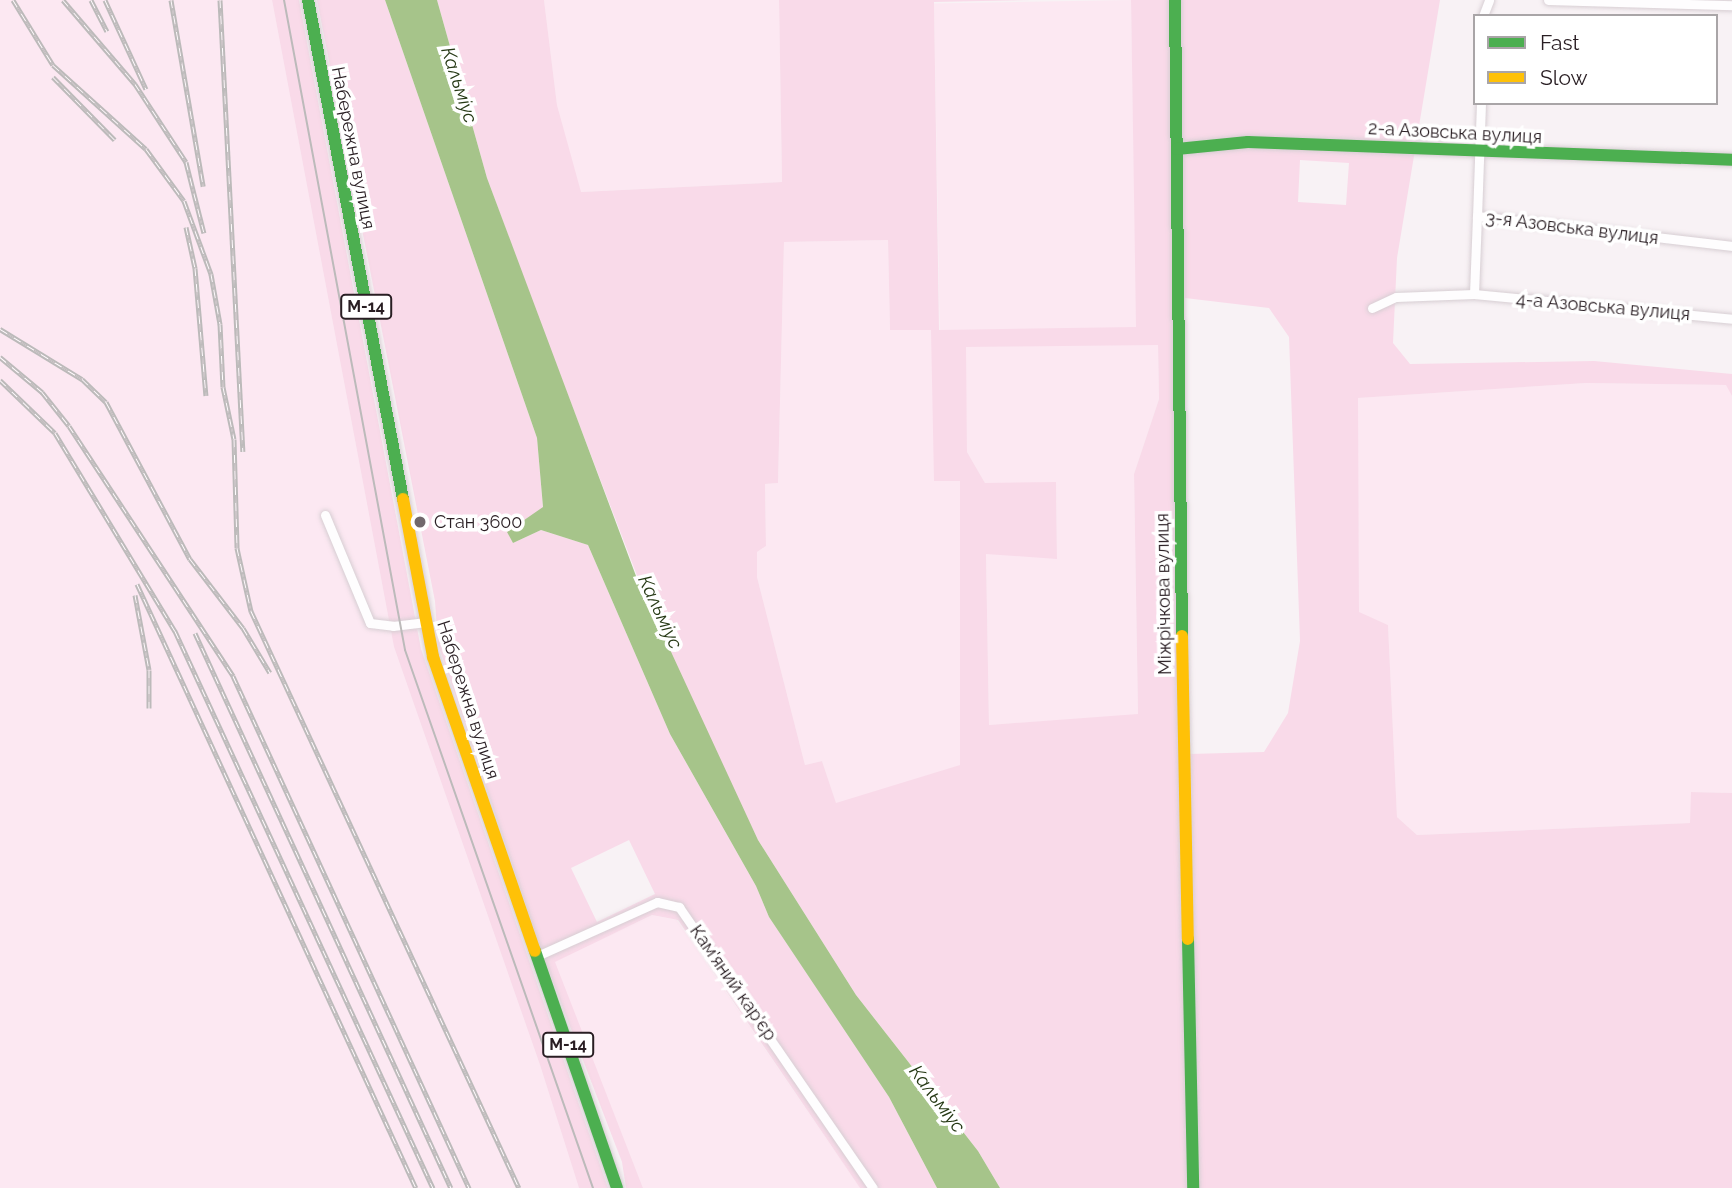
<!DOCTYPE html>
<html>
<head>
<meta charset="utf-8">
<style>
  body { margin:0 }
  #map { position:relative; width:1732px; height:1188px; overflow:hidden; background:#f8f2f5; font-family:Raleway,sans-serif }
  div>[style] { position:absolute }
  .built>* { inset:0; background:#fce8f2; transform-origin:0 0 }
  .green>* { inset:0; background:#f9dae9 }
  .water>* { inset:0; background:#a6c48a }
  .roads { filter:drop-shadow(0 0 2px #d7ced3) drop-shadow(0 0 2px #d7ced3) }
  .street>* { height:9px; margin:-4.5px; padding:0 4.5px; transform-origin:4.5px; border-radius:4.5px; background:#fefdfe }
  .fast>* { height:12px; margin:-6px; padding:0 6px; transform-origin:6px; border-radius:6px; background:#4caf50 }
  .slow>* { height:12px; margin:-6px; padding:0 6px; transform-origin:6px; border-radius:6px; background:#ffc107 }
  .tram>* { height:2px; margin:-1px; padding:0 1px; transform-origin:1px; border-radius:1px; background:#bcbaba }
  .rail>* { height:5px; margin-top:-2.5px; transform-origin:0; background:repeating-linear-gradient(90deg,#fff 0 8px,#bcbaba 0 16px); box-sizing:border-box; border-block:2px solid #bcbaba }
  .dots>* { width:19px; height:19px; translate:-50% -50%; box-sizing:border-box; border:4px solid #fff; border-radius:50% }
  span { translate:-50% -50%; white-space:nowrap; text-align:center; line-height:1.15; -webkit-text-stroke:7px #fff; paint-order:stroke }
  .shield-label span { padding:2px 5px; background:#fff; border:2px solid; border-radius:5px; -webkit-text-stroke-width:0 }
  .shield-label { font-size:16px; color:#291e23; font-weight:700 }
  .street-label { font-size:18px; color:#291e23 }
  .poi-label { font-size:18px; color:#291e23 }
  .left { translate:0 -50%; text-align:left }
  .water-label { font-size:19px; color:#263915; font-style:italic }
  .legend { position:absolute; left:1473px; top:14px; width:245px; height:91px; box-sizing:border-box; background:#fff; border:2px solid #a9a5a7; margin:0; padding:9px 12px; list-style:none; font-size:21px; color:#291e23 }
  .legend li { display:flex; align-items:center; gap:14px; height:35px }
  .legend b { width:35px; border:2px solid #a9a5a7 }
</style>
</head>
<body>
<div id="map">
  <div class="built">
    <i style="clip-path:polygon(0 0,272px 0,394px 647px,540px 1065px,579px 1188px,0 1188px)"></i>
    <i style="clip-path:polygon(544px 0,779px 0,782px 182px,580px 192px,557px 105px)"></i>
    <i style="left:1131px;top:0;width:328px;height:197px;rotate:89deg"></i>
    <i style="clip-path:polygon(888px 240px,890px 330px,931px 330px,960px 481px,961px 765px,836px 804px,822px 761px,805px 765px,757px 577px,757px 552px,766px 546px,765px 484px,778px 483px,784px 242px)"></i>
    <i style="clip-path:polygon(1158px 344px,1159px 399px,1134px 474px,1138px 715px,989px 725px,986px 553px,1057px 558px,1056px 483px,985px 483px,967px 452px,965px 347px)"></i>
    <i style="clip-path:polygon(1586px 383px,1727px 385px,1732px 396px,1732px 793px,1691px 792px,1691px 823px,1417px 835px,1397px 817px,1388px 625px,1359px 613px,1357px 398px)"></i>
    <i style="clip-path:polygon(652px 915px,677px 920px,860px 1188px,643px 1188px,554px 962px)"></i>
  </div>
  <div class="green">
    <i style="clip-path:polygon(272px 0,299px 0,421px 649px,608px 1188px,579px 1188px,540px 1065px,394px 647px)"></i>
    <i style="clip-path:polygon(evenodd,317px 0,385px 0,537px 438px,543px 508px,508px 532px,513px 543px,541px 530px,588px 545px,670px 734px,756px 886px,769px 917px,889px 1097px,937px 1188px,860px 1188px,678px 920px,652px 915px,555px 962px,643px 1188px,626px 1188px,622px 1162px,542px 953px,438px 644px,435px 601px,317px 0,629px 840px,655px 894px,597px 922px,571px 868px,629px 840px)"></i>
    <i style="clip-path:polygon(evenodd,437px 0,544px 0,557px 105px,581px 192px,782px 182px,779px 0,1031px 0,934px 2px,939px 330px,1136px 327px,1131px 0,1440px 0,1397px 258px,1393px 343px,1410px 364px,1594px 361px,1732px 374px,1732px 396px,1726px 385px,1586px 383px,1358px 398px,1359px 612px,1388px 625px,1397px 817px,1417px 835px,1690px 823px,1691px 792px,1732px 793px,1732px 1188px,1000px 1188px,978px 1151px,856px 995px,758px 840px,729px 781px,656px 625px,535px 309px,487px 178px,437px 0,1300px 160px,1349px 163px,1346px 205px,1298px 202px,1300px 160px,437px 0,888px 240px,890px 330px,931px 330px,934px 481px,960px 481px,960px 765px,836px 803px,822px 761px,805px 765px,757px 577px,757px 552px,766px 546px,765px 484px,778px 483px,784px 242px,888px 240px,437px 0,1185px 298px,1269px 308px,1289px 337px,1300px 641px,1288px 713px,1264px 752px,1189px 754px,1185px 298px,437px 0,1158px 345px,1159px 399px,1134px 474px,1138px 714px,989px 725px,986px 554px,1057px 559px,1056px 482px,985px 483px,967px 452px,966px 347px,1158px 345px)"></i>
  </div>
  <div class="water">
    <i style="clip-path:polygon(385px 0,437px 0,487px 178px,636px 576px,758px 840px,856px 995px,978px 1151px,1000px 1188px,937px 1188px,889px 1097px,769px 917px,756px 886px,670px 734px,588px 545px,541px 530px,513px 543px,507px 532px,543px 507px,537px 438px)"></i>
  </div>
  <div class="roads">
    <div class="street">
      <i style="left:1548px;top:0;width:184px;rotate:1.6deg"></i>
      <i style="left:1483px;top:16px;width:17px;rotate:-69deg"></i>
      <i style="left:1481px;top:103px;width:113px;rotate:92deg"></i>
      <i style="left:1477px;top:216px;width:257px;rotate:6.7deg"></i>
      <i style="left:1474px;top:294px;width:259px;rotate:5.5deg"></i>
      <i style="left:1372px;top:308px;width:26px;rotate:-25deg"></i>
      <i style="left:1396px;top:297px;width:78px;rotate:-2.2deg"></i>
      <i style="left:1474px;top:294px;width:78px;rotate:-87.8deg"></i>
      <i style="left:325px;top:515px;width:117px;rotate:67.4deg"></i>
      <i style="left:370px;top:623px;width:23px;rotate:7deg"></i>
      <i style="left:393px;top:626px;width:31px;rotate:-7deg"></i>
      <i style="left:537px;top:956px;width:132px;rotate:-24.2deg"></i>
      <i style="left:657px;top:902px;width:23px;rotate:13deg"></i>
      <i style="left:679px;top:907px;width:341px;rotate:55.4deg"></i>
    </div>
    <div class="fast">
      <i style="left:308px;top:0;width:508px;rotate:79.22deg"></i>
      <i style="left:1175px;top:0;width:636px;rotate:89.37deg"></i>
      <i style="left:1177px;top:149px;width:71px;rotate:-5.6deg"></i>
      <i style="left:1248px;top:142px;width:484px;rotate:2.1deg"></i>
      <i style="left:1188px;top:939px;width:249px;rotate:88.8deg"></i>
      <i style="left:535px;top:951px;width:251px;rotate:70.9deg"></i>
    </div>
    <div class="slow">
      <i style="left:403px;top:499px;width:161px;rotate:79.2deg"></i>
      <i style="left:433px;top:657px;width:311px;rotate:70.9deg"></i>
      <i style="left:1182px;top:636px;width:303px;rotate:88.9deg"></i>
    </div>
  </div>
  <div class="tram">
    <i style="left:284px;top:0;width:661px;rotate:79.45deg"></i>
    <i style="left:405px;top:650px;width:570px;rotate:70.74deg"></i>
  </div>
  <div class="rail">
    <i style="left:13px;top:0;width:76px;rotate:58.4deg"></i>
    <i style="left:53px;top:65px;width:125px;rotate:42.1deg"></i>
    <i style="left:146px;top:149px;width:64px;rotate:53.8deg"></i>
    <i style="left:184px;top:201px;width:78px;rotate:69.7deg"></i>
    <i style="left:211px;top:274px;width:51px;rotate:79.8deg"></i>
    <i style="left:220px;top:324px;width:63px;rotate:87.3deg"></i>
    <i style="left:223px;top:387px;width:53px;rotate:78.1deg"></i>
    <i style="left:234px;top:439px;width:109px;rotate:88.4deg"></i>
    <i style="left:237px;top:548px;width:65px;rotate:77.5deg"></i>
    <i style="left:251px;top:611px;width:636px;rotate:65.09deg"></i>
    <i style="left:63px;top:0;width:111px;rotate:49.4deg"></i>
    <i style="left:135px;top:84px;width:93px;rotate:56.8deg"></i>
    <i style="left:186px;top:162px;width:73px;rotate:75.8deg"></i>
    <i style="left:91px;top:0;width:35px;rotate:63deg"></i>
    <i style="left:105px;top:0;width:98px;rotate:65.3deg"></i>
    <i style="left:171px;top:0;width:189px;rotate:80.2deg"></i>
    <i style="left:220px;top:0;width:452px;rotate:87.1deg"></i>
    <i style="left:53px;top:77px;width:88px;rotate:45.5deg"></i>
    <i style="left:186px;top:227px;width:42px;rotate:77.6deg"></i>
    <i style="left:195px;top:268px;width:128px;rotate:85.1deg"></i>
    <i style="left:0;top:329px;width:96px;rotate:31.4deg"></i>
    <i style="left:82px;top:379px;width:33px;rotate:44deg"></i>
    <i style="left:106px;top:402px;width:178px;rotate:61.9deg"></i>
    <i style="left:190px;top:559px;width:87px;rotate:52.5deg"></i>
    <i style="left:243px;top:628px;width:52px;rotate:59deg"></i>
    <i style="left:0;top:357px;width:55px;rotate:39.8deg"></i>
    <i style="left:42px;top:392px;width:43px;rotate:51.5deg"></i>
    <i style="left:69px;top:426px;width:299px;rotate:56.7deg"></i>
    <i style="left:233px;top:676px;width:564px;rotate:65.25deg"></i>
    <i style="left:0;top:380px;width:76px;rotate:43.9deg"></i>
    <i style="left:55px;top:433px;width:232px;rotate:58.8deg"></i>
    <i style="left:175px;top:631px;width:614px;rotate:65.15deg"></i>
    <i style="left:137px;top:584px;width:665px;rotate:65.21deg"></i>
    <i style="left:135px;top:595px;width:76px;rotate:79.4deg"></i>
    <i style="left:149px;top:670px;width:38px;rotate:90deg"></i>
    <i style="left:195px;top:633px;width:611px;rotate:65.24deg"></i>
  </div>
  <div class="dots">
    <i style="left:420px;top:522px;background:#71686c"></i>
  </div>
  <div class="shield-label">
    <span style="left:366px;top:307px">М-14</span>
    <span style="left:568px;top:1045px">М-14</span>
  </div>
  <div class="street-label">
    <span style="left:1455px;top:133px;rotate:3deg">2-а Азовська вулиця</span>
    <span style="left:353px;top:148px;rotate:79deg">Набережна вулиця</span>
    <span style="left:1572px;top:228px;rotate:7deg">3-я Азовська вулиця</span>
    <span style="left:1603px;top:307px;rotate:5deg">4-а Азовська вулиця</span>
    <span style="left:1164px;top:594px;rotate:-91deg">Міжрічкова вулиця</span>
    <span style="left:468px;top:700px;rotate:72deg">Набережна вулиця</span>
    <span style="left:733px;top:983px;rotate:55deg">Кам'яний кар'єр</span>
  </div>
  <div class="poi-label">
    <span class="left" style="left:434px;top:522px">Стан 3600</span>
  </div>
  <div class="water-label">
    <span style="left:459px;top:85px;rotate:72deg">Кальміус</span>
    <span style="left:660px;top:612px;rotate:65deg">Кальміус</span>
    <span style="left:937px;top:1099px;rotate:53deg">Кальміус</span>
  </div>
  <ul class="legend">
  <li><b style="height:9px;background:#4caf50"></b>Fast</li>
  <li><b style="height:9px;background:#ffc107"></b>Slow</li>
  </ul>
</div>
</body>
</html>
